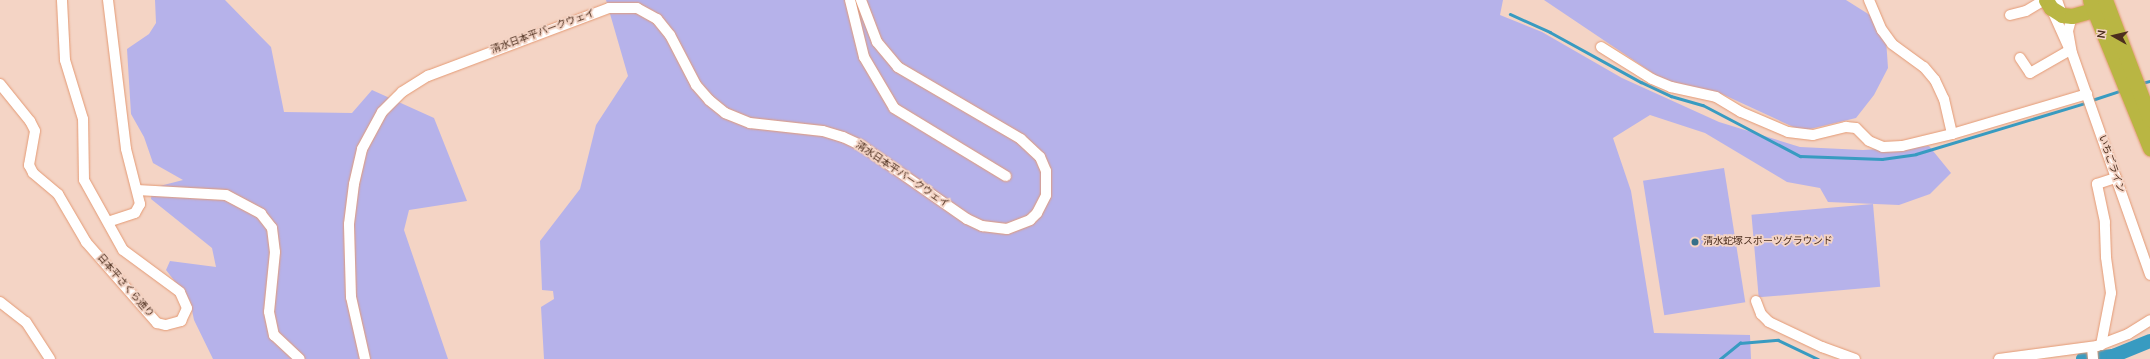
<!DOCTYPE html>
<html>
<head>
<meta charset="utf-8">
<style>
  body { margin:0 }
  #map { position:relative; width:2150px; height:359px; overflow:hidden; background:#f4d4c5; font-family:"Nunito Sans","Noto Sans JP",sans-serif }
  div>[style] { position:absolute }
  .green>* { inset:0; background:#b6b2ea; transform-origin:0 0 }
  .stream>* { height:2.5px; margin:-1.25px; padding:0 1.25px; transform-origin:1.25px; border-radius:1.25px; background:#389bc1 }
  .river>* { height:14px; margin:-7px; padding:0 7px; transform-origin:7px; border-radius:7px; background:#389bc1 }
  .roads { filter:drop-shadow(0 0 1px #e49a74) drop-shadow(0 0 1px #e49a74) }
  .minor>* { height:10px; margin:-5px; padding:0 5px; transform-origin:5px; border-radius:5px; background:#fff }
  .highway>* { height:15px; margin:-7.5px; padding:0 7.5px; transform-origin:7.5px; border-radius:7.5px; background:#b9b643 }
  .dots>* { width:11px; height:11px; translate:-50% -50%; box-sizing:border-box; border:2px solid #f4d4c5; border-radius:50% }
  span { translate:-50% -50%; white-space:nowrap; text-align:center; line-height:1.15; -webkit-text-stroke:3.5px #f4d4c5; paint-order:stroke }
  .street-label { font-size:10px; color:#4c2e1e }
  .poi-label { font-size:10px; color:#4c2e1e }
  .left { translate:0 -50%; text-align:left }
  .north { position:absolute; left:2094px; top:16px; width:40px; height:40px; -webkit-text-stroke:3px #f4d4c5; paint-order:stroke; rotate:278deg; font-size:11px; font-weight:700; line-height:16px; text-align:center; color:#4c2e1e }
  .north::after { content:''; display:block; margin:auto; width:14px; height:18px; background:#4c2e1e; clip-path:polygon(50% 0,100% 100%,50% 72%,0 100%) }
</style>
</head>
<body>
<div id="map">
  <div class="green">
    <i style="clip-path:polygon(155px 0,225px 0,271px 47px,284px 112px,352px 113px,372px 90px,434px 118px,467px 201px,409px 210px,404px 230px,448px 359px,213px 359px,194px 320px,190px 301px,166px 270px,170px 261px,216px 267px,212px 248px,151px 199px,152px 188px,183px 180px,153px 163px,144px 137px,131px 114px,127px 49px,149px 34px,156px 23px)"></i>
    <i style="clip-path:polygon(606px 0,1503px 0,1500px 15px,1542px 32px,1622px 78px,1719px 122px,1800px 147px,1863px 150px,1929px 146px,1951px 173px,1930px 194px,1899px 205px,1828px 202px,1820px 188px,1787px 182px,1705px 133px,1650px 115px,1613px 138px,1631px 191px,1654px 333px,1750px 335px,1751px 359px,544px 359px,541px 307px,554px 299px,553px 291px,542px 290px,540px 241px,580px 189px,596px 125px,628px 76px)"></i>
    <i style="clip-path:polygon(1544px 0,1846px 0,1873px 17px,1886px 39px,1888px 68px,1874px 95px,1856px 118px,1802px 131px,1722px 94px,1663px 80px)"></i>
    <i style="left:1724px;top:168px;width:136px;height:82px;rotate:81deg"></i>
    <i style="left:1873px;top:204px;width:83px;height:122px;rotate:85deg"></i>
  </div>
  <div class="stream">
    <i style="left:1510px;top:14px;width:44px;rotate:24.2deg"></i>
    <i style="left:1550px;top:32px;width:104px;rotate:28.8deg"></i>
    <i style="left:1641px;top:82px;width:33px;rotate:25deg"></i>
    <i style="left:1671px;top:96px;width:33px;rotate:16deg"></i>
    <i style="left:1703px;top:105px;width:110px;rotate:27.7deg"></i>
    <i style="left:1800px;top:156px;width:82px;rotate:2.1deg"></i>
    <i style="left:1882px;top:159px;width:34px;rotate:-8deg"></i>
    <i style="left:1916px;top:154px;width:180px;rotate:-16.8deg"></i>
    <i style="left:2142px;top:83px;width:8px;rotate:-14deg"></i>
    <i style="left:2092px;top:100px;width:32px;rotate:-18deg"></i>
    <i style="left:1720px;top:359px;width:26px;rotate:-39deg"></i>
    <i style="left:1740px;top:343px;width:38px;rotate:-5deg"></i>
    <i style="left:1778px;top:340px;width:44px;rotate:25.4deg"></i>
  </div>
  <div class="river">
    <i style="left:2083px;top:359px;width:30px;rotate:-6deg"></i>
    <i style="left:2113px;top:356px;width:40px;rotate:-22deg"></i>
  </div>
  <div class="roads">
    <div class="minor">
      <i style="left:108px;top:0;width:150px;rotate:83.1deg"></i>
      <i style="left:126px;top:149px;width:57px;rotate:75.7deg"></i>
      <i style="left:140px;top:204px;width:10px;rotate:119deg"></i>
      <i style="left:135px;top:213px;width:28px;rotate:162deg"></i>
      <i style="left:850px;top:0;width:59px;rotate:76.2deg"></i>
      <i style="left:864px;top:57px;width:59px;rotate:59.5deg"></i>
      <i style="left:894px;top:108px;width:131px;rotate:31.3deg"></i>
      <i style="left:1869px;top:0;width:33px;rotate:67deg"></i>
      <i style="left:1882px;top:30px;width:17px;rotate:54deg"></i>
      <i style="left:1892px;top:44px;width:39px;rotate:36deg"></i>
      <i style="left:1924px;top:67px;width:17px;rotate:50deg"></i>
      <i style="left:1935px;top:80px;width:21px;rotate:65deg"></i>
      <i style="left:1944px;top:99px;width:36px;rotate:77deg"></i>
      <i style="left:2057px;top:0;width:18px;rotate:71deg"></i>
      <i style="left:2051px;top:8px;width:44px;rotate:65.8deg"></i>
      <i style="left:2010px;top:15px;width:16px;rotate:-14deg"></i>
      <i style="left:2026px;top:11px;width:21px;rotate:-31deg"></i>
      <i style="left:2072px;top:16px;width:16px;rotate:105deg"></i>
      <i style="left:2068px;top:31px;width:22px;rotate:80deg"></i>
      <i style="left:2072px;top:53px;width:235px;rotate:70.6deg"></i>
      <i style="left:1601px;top:47px;width:60px;rotate:32.1deg"></i>
      <i style="left:1652px;top:79px;width:21px;rotate:23deg"></i>
      <i style="left:1671px;top:87px;width:46px;rotate:12.5deg"></i>
      <i style="left:1716px;top:97px;width:29px;rotate:31deg"></i>
      <i style="left:1741px;top:112px;width:51px;rotate:23.1deg"></i>
      <i style="left:1788px;top:132px;width:25px;rotate:7deg"></i>
      <i style="left:1813px;top:135px;width:34px;rotate:-14deg"></i>
      <i style="left:1846px;top:127px;width:10px;rotate:6deg"></i>
      <i style="left:1856px;top:128px;width:18px;rotate:45deg"></i>
      <i style="left:1869px;top:141px;width:15px;rotate:23deg"></i>
      <i style="left:1883px;top:147px;width:19px;rotate:-3deg"></i>
      <i style="left:1902px;top:146px;width:51px;rotate:-13.5deg"></i>
      <i style="left:1952px;top:134px;width:141px;rotate:-16.5deg"></i>
      <i style="left:2020px;top:58px;width:18px;rotate:56deg"></i>
      <i style="left:2030px;top:73px;width:46px;rotate:-29.9deg"></i>
      <i style="left:0;top:84px;width:48px;rotate:51deg"></i>
      <i style="left:30px;top:121px;width:11px;rotate:63deg"></i>
      <i style="left:35px;top:131px;width:35px;rotate:100deg"></i>
      <i style="left:29px;top:165px;width:9px;rotate:63deg"></i>
      <i style="left:33px;top:173px;width:33px;rotate:40deg"></i>
      <i style="left:58px;top:194px;width:56px;rotate:59.7deg"></i>
      <i style="left:86px;top:242px;width:108px;rotate:48.8deg"></i>
      <i style="left:157px;top:323px;width:9px;rotate:13deg"></i>
      <i style="left:166px;top:325px;width:16px;rotate:-15deg"></i>
      <i style="left:181px;top:321px;width:14px;rotate:-65deg"></i>
      <i style="left:187px;top:308px;width:17px;rotate:-114deg"></i>
      <i style="left:180px;top:292px;width:71px;rotate:-143.6deg"></i>
      <i style="left:123px;top:250px;width:80px;rotate:-119.1deg"></i>
      <i style="left:84px;top:180px;width:61px;rotate:-90.9deg"></i>
      <i style="left:83px;top:119px;width:62px;rotate:-107deg"></i>
      <i style="left:65px;top:60px;width:60px;rotate:-92.9deg"></i>
      <i style="left:137px;top:190px;width:89px;rotate:3.2deg"></i>
      <i style="left:226px;top:195px;width:40px;rotate:28deg"></i>
      <i style="left:261px;top:214px;width:18px;rotate:52deg"></i>
      <i style="left:272px;top:228px;width:24px;rotate:83deg"></i>
      <i style="left:275px;top:252px;width:60px;rotate:95.7deg"></i>
      <i style="left:269px;top:312px;width:24px;rotate:78deg"></i>
      <i style="left:274px;top:335px;width:35px;rotate:43deg"></i>
      <i style="left:1756px;top:301px;width:14px;rotate:69deg"></i>
      <i style="left:1761px;top:314px;width:11px;rotate:45deg"></i>
      <i style="left:1769px;top:322px;width:59px;rotate:25.3deg"></i>
      <i style="left:1822px;top:347px;width:35px;rotate:20deg"></i>
      <i style="left:0;top:302px;width:33px;rotate:38deg"></i>
      <i style="left:26px;top:322px;width:44px;rotate:57deg"></i>
      <i style="left:2101px;top:345px;width:53px;rotate:-79.1deg"></i>
      <i style="left:2111px;top:293px;width:36px;rotate:-98deg"></i>
      <i style="left:2106px;top:257px;width:35px;rotate:-92deg"></i>
      <i style="left:2105px;top:222px;width:39px;rotate:-102deg"></i>
      <i style="left:2097px;top:184px;width:20px;rotate:-18deg"></i>
      <i style="left:2092px;top:347px;width:12px;rotate:85deg"></i>
      <i style="left:365px;top:359px;width:64px;rotate:-102.7deg"></i>
      <i style="left:351px;top:297px;width:73px;rotate:-91.6deg"></i>
      <i style="left:349px;top:224px;width:40px;rotate:-82.9deg"></i>
      <i style="left:354px;top:184px;width:36px;rotate:-77deg"></i>
      <i style="left:362px;top:149px;width:42px;rotate:-61.6deg"></i>
      <i style="left:382px;top:112px;width:28px;rotate:-45deg"></i>
      <i style="left:402px;top:92px;width:31px;rotate:-32deg"></i>
      <i style="left:428px;top:76px;width:193px;rotate:-20.6deg"></i>
      <i style="left:609px;top:8px;width:28px"></i>
      <i style="left:637px;top:8px;width:23px;rotate:29deg"></i>
      <i style="left:657px;top:19px;width:21px;rotate:51deg"></i>
      <i style="left:670px;top:35px;width:56px;rotate:62.5deg"></i>
      <i style="left:696px;top:85px;width:20px;rotate:49deg"></i>
      <i style="left:709px;top:100px;width:21px;rotate:39deg"></i>
      <i style="left:725px;top:113px;width:27px;rotate:22deg"></i>
      <i style="left:750px;top:123px;width:73px;rotate:6.3deg"></i>
      <i style="left:823px;top:131px;width:21px;rotate:17deg"></i>
      <i style="left:843px;top:137px;width:21px;rotate:25deg"></i>
      <i style="left:862px;top:146px;width:128px;rotate:34.8deg"></i>
      <i style="left:967px;top:219px;width:17px;rotate:25deg"></i>
      <i style="left:982px;top:226px;width:25px;rotate:7deg"></i>
      <i style="left:1007px;top:229px;width:25px;rotate:-21deg"></i>
      <i style="left:1030px;top:220px;width:10px;rotate:-45deg"></i>
      <i style="left:1037px;top:213px;width:20px;rotate:-63deg"></i>
      <i style="left:1046px;top:195px;width:24px;rotate:-90deg"></i>
      <i style="left:1046px;top:171px;width:15px;rotate:-113deg"></i>
      <i style="left:1040px;top:157px;width:26px;rotate:-137deg"></i>
      <i style="left:1021px;top:139px;width:143px;rotate:-149.7deg"></i>
      <i style="left:898px;top:67px;width:33px;rotate:-130deg"></i>
      <i style="left:877px;top:42px;width:45px;rotate:-110.9deg"></i>
      <i style="left:1999px;top:359px;width:99px;rotate:-7.6deg"></i>
      <i style="left:2097px;top:346px;width:33px;rotate:-21deg"></i>
      <i style="left:2128px;top:334px;width:26px;rotate:-32deg"></i>
    </div>
    <div class="highway">
      <i style="left:2046px;top:0;width:9px;rotate:58deg"></i>
      <i style="left:2051px;top:8px;width:13px;rotate:32deg"></i>
      <i style="left:2062px;top:15px;width:10px;rotate:6deg"></i>
      <i style="left:2072px;top:16px;width:32px;rotate:-16deg"></i>
      <i style="left:2090px;top:0;width:160px;rotate:67.9deg"></i>
      <i style="left:2105px;top:0;width:127px;rotate:69.3deg"></i>
    </div>
  </div>
  <div class="dots">
    <i style="left:1695px;top:242px;background:#367089"></i>
  </div>
  <div class="street-label">
    <span style="left:543px;top:32px;rotate:-20deg">清水日本平パークウェイ</span>
    <span style="left:2111px;top:164px;rotate:71deg">いちごライン</span>
    <span style="left:902px;top:175px;rotate:34deg">清水日本平パークウェイ</span>
    <span style="left:125px;top:286px;rotate:49deg">日本平さくら通り</span>
  </div>
  <div class="poi-label">
    <span class="left" style="left:1703px;top:242px">清水蛇塚スポーツグラウンド</span>
  </div>
  <div class="north">N</div>
</div>
</body>
</html>
